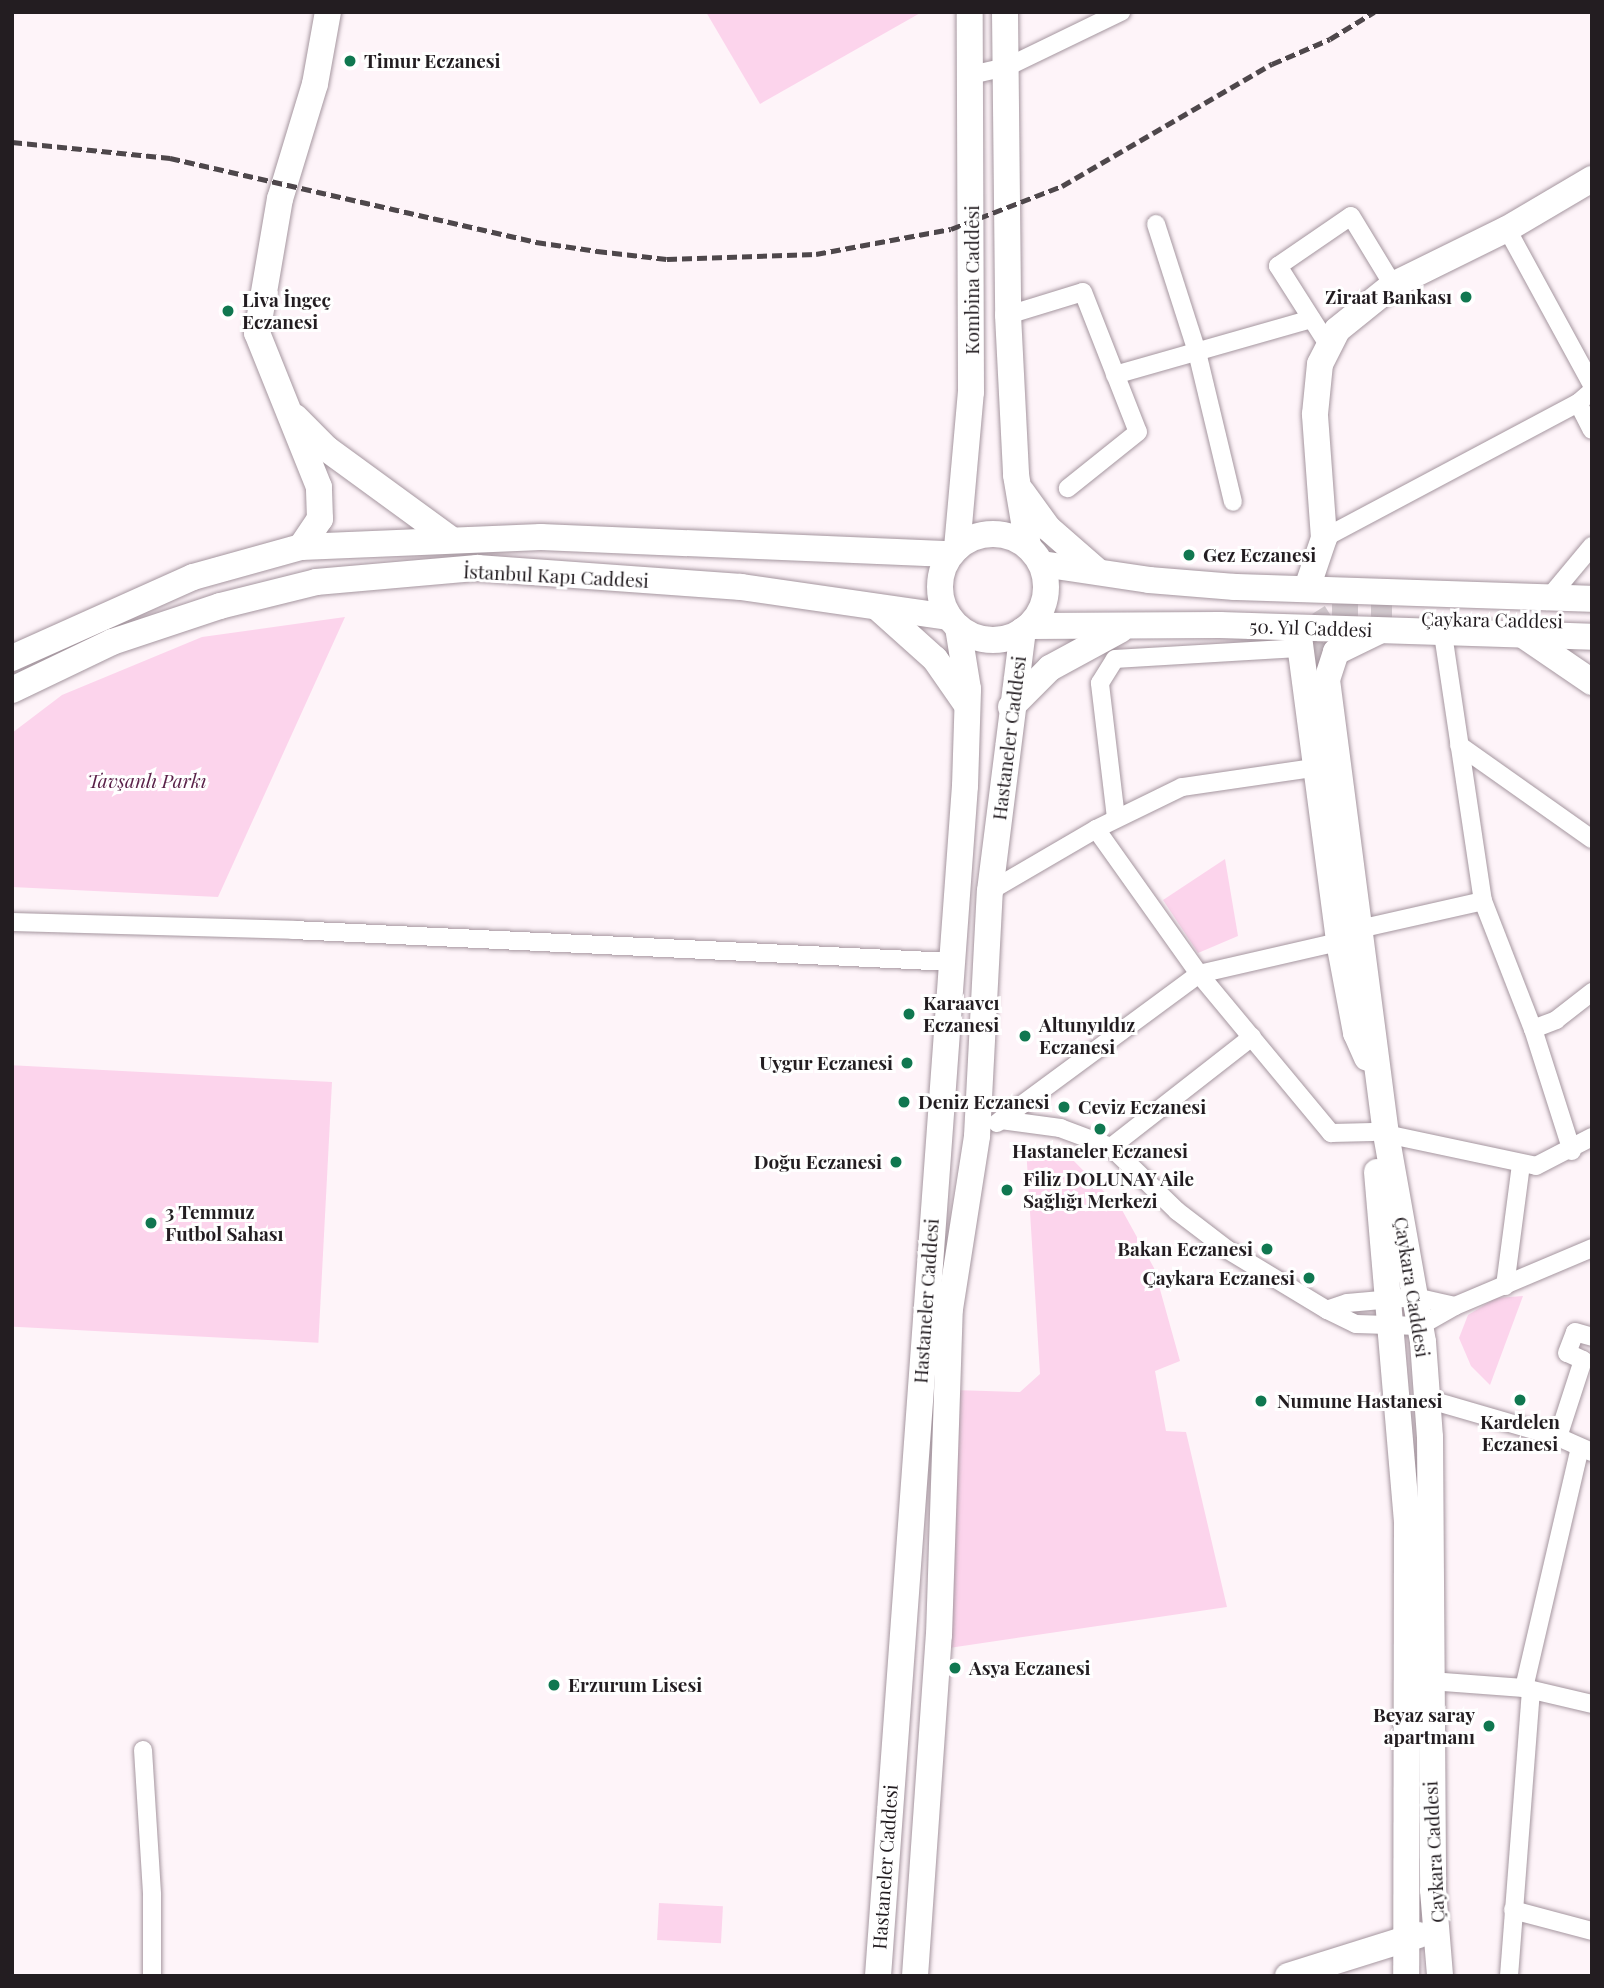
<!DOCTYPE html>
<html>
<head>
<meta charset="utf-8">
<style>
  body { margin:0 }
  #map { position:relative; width:1604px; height:1988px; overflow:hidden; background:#fef4f9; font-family:"Playfair Display",serif }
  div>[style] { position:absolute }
  .green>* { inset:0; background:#fcd4ec; transform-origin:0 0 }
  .secondary-tunnel>* { height:26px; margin-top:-13px; transform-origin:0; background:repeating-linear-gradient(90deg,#d2c9ce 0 26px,transparent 0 39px) }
  .roads { filter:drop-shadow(0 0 2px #a5969f) drop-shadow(0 0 2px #a5969f) }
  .street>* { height:18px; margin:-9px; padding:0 9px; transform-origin:9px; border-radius:9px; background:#fff }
  .secondary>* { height:26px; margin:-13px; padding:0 13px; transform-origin:13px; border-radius:13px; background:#fff }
  .secondary>.ring { margin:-13px; padding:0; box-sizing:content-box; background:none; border:26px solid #fff; border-radius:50% }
  .rail>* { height:5px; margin-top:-2.5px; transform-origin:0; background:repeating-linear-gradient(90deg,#4e474b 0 10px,transparent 0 15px) }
  .dots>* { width:19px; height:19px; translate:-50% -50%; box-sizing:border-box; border:4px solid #fff; border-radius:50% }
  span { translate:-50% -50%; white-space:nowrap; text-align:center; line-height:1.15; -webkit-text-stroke:6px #fff; paint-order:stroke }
  .poi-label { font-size:19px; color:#231d21; font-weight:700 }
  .left { translate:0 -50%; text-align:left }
  .right { translate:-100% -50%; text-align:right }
  .street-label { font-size:19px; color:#231d21 }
  .park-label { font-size:19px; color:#5a2249; font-style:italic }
  .frame { position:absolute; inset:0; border:14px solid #231d21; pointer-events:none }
</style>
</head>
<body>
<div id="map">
  <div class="green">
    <i style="clip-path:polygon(706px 12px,922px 12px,760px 104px)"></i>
    <i style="clip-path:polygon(345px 617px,218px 897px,12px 887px,12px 733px,62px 695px,202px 637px)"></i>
    <i style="clip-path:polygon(1225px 859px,1238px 936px,1198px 953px,1163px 900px)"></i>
    <i style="left:332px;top:1082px;width:261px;height:320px;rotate:93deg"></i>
    <i style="clip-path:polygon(1026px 1147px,1070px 1157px,1122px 1210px,1154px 1268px,1180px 1361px,1155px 1371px,1166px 1431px,1186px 1432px,1227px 1607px,949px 1648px,954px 1390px,1020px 1392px,1040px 1374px)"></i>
    <i style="clip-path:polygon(1523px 1296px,1490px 1385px,1471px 1366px,1459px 1338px,1468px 1315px,1496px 1298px)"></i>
    <i style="left:659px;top:1903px;width:64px;height:37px;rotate:3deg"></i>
  </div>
  <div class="secondary-tunnel">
    <i style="left:1312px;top:667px;width:43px;rotate:-80.5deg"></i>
    <i style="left:1319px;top:625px;width:15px;rotate:-32deg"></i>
    <i style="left:1332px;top:617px;width:60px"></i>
  </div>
  <div class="roads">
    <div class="street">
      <i style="left:971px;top:75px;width:37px;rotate:-13deg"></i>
      <i style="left:1007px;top:67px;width:127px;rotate:-25.8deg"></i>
      <i style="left:1156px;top:224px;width:134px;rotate:72.2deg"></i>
      <i style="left:1197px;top:352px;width:154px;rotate:76.5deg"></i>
      <i style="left:1507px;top:229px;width:178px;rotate:61.4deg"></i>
      <i style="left:1008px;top:315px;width:78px;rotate:-17deg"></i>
      <i style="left:1083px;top:292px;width:150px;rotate:68.6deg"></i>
      <i style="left:1138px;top:432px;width:90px;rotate:141.3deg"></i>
      <i style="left:1329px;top:346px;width:95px;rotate:-122.5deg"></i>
      <i style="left:1278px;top:266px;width:88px;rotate:-34.4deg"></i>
      <i style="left:1351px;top:216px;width:81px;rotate:58.7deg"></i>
      <i style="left:1115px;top:375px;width:204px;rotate:-15.9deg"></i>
      <i style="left:1578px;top:403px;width:30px;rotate:63deg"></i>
      <i style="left:1324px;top:538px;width:288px;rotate:-28deg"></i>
      <i style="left:1578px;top:403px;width:18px;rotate:-41deg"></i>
      <i style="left:1546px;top:601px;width:72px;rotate:-50.1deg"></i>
      <i style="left:1443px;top:634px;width:270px;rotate:81.5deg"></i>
      <i style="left:1483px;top:901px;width:137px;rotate:68.7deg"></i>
      <i style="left:1533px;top:1029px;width:128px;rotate:72.3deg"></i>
      <i style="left:1459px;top:745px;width:163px;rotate:35.3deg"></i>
      <i style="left:1116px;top:818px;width:136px;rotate:-96.8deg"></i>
      <i style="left:1100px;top:683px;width:28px;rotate:-58deg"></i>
      <i style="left:1115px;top:659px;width:183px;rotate:-3.4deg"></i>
      <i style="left:1096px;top:829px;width:178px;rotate:54.6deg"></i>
      <i style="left:1199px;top:974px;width:207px;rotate:50.3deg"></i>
      <i style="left:1331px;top:1133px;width:42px;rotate:-1.4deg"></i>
      <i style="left:990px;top:891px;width:123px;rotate:-30.3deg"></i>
      <i style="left:1096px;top:829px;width:96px;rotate:-26deg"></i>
      <i style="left:1182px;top:787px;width:131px;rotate:-8.3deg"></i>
      <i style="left:12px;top:922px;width:281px;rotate:1.6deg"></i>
      <i style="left:293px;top:930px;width:660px;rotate:2.78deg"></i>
      <i style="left:1359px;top:929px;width:127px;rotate:-12.7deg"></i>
      <i style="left:1533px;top:1029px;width:25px;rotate:-21deg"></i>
      <i style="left:1556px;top:1020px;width:46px;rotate:-37.9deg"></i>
      <i style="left:1001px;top:1120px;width:60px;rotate:7.7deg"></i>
      <i style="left:1060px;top:1128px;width:54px;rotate:20.4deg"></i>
      <i style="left:1111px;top:1147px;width:92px;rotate:44.1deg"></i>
      <i style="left:1177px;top:1211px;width:64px;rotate:37.4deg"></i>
      <i style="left:1228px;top:1250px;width:116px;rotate:31.2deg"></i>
      <i style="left:1327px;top:1310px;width:32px;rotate:26deg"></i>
      <i style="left:1356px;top:1324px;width:64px;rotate:1.8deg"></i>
      <i style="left:1420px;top:1326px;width:40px;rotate:-29.7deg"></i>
      <i style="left:1455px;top:1306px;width:41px;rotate:-167.3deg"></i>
      <i style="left:1415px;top:1297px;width:68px;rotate:175deg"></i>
      <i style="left:1347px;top:1303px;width:21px;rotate:161deg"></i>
      <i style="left:997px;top:1123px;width:251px;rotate:-36.4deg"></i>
      <i style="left:1199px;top:974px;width:144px;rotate:-12.9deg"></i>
      <i style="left:1386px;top:1134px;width:153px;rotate:12deg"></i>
      <i style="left:1536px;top:1166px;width:63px;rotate:-27.4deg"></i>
      <i style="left:1111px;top:1147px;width:179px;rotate:-38deg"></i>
      <i style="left:1505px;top:1286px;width:122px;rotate:-82.5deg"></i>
      <i style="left:1455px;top:1306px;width:149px;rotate:-22.9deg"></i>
      <i style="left:1427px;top:1399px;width:136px;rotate:16.2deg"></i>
      <i style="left:1558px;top:1437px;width:37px;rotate:24deg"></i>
      <i style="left:1558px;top:1437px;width:81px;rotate:-72deg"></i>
      <i style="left:1583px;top:1360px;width:17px;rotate:-156deg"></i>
      <i style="left:1567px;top:1353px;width:22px;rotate:-69deg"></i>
      <i style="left:1575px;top:1332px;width:18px;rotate:16deg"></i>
      <i style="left:1430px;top:1681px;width:94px;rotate:4.3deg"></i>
      <i style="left:1524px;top:1688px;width:70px;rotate:13.2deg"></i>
      <i style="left:1524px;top:1688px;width:247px;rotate:-76.9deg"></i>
      <i style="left:143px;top:1750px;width:145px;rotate:86.4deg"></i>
      <i style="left:152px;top:1895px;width:81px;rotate:90deg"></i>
      <i style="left:1513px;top:1910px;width:82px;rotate:14.9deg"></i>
      <i style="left:1509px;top:1976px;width:287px;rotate:-85.6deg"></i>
    </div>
    <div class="secondary">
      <i style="left:1005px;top:12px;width:303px;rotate:89.4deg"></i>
      <i style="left:1008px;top:315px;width:160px;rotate:87.1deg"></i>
      <i style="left:1016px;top:475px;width:72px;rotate:80.4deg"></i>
      <i style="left:295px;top:417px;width:45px;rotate:45deg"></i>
      <i style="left:327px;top:449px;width:151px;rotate:36.1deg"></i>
      <i style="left:1022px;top:492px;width:44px;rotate:54.2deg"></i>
      <i style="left:1048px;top:528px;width:64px;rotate:41.2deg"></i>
      <i class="ring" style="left:940px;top:534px;width:80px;height:80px"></i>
      <i style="left:301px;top:547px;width:34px;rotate:-56deg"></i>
      <i style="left:320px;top:519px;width:32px;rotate:-92deg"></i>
      <i style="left:319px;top:487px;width:166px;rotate:-111.9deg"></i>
      <i style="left:257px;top:333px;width:136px;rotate:-80.3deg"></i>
      <i style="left:280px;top:199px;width:120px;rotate:-73.1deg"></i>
      <i style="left:315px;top:84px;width:73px;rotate:-79.8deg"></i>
      <i style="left:957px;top:548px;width:157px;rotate:-84.9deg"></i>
      <i style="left:971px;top:392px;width:380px;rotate:-90.2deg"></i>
      <i style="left:1042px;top:564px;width:108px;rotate:8.5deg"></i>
      <i style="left:1149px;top:580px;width:86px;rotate:4.7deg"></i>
      <i style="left:1235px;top:587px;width:357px;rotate:1.9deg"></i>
      <i style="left:1307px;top:588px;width:53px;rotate:-71.2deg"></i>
      <i style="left:1324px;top:538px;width:124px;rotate:-94.2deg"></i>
      <i style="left:1315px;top:414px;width:50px;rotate:-84.3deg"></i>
      <i style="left:1320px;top:364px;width:38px;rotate:-63deg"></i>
      <i style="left:1337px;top:330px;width:72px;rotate:-38.8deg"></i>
      <i style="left:1393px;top:285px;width:127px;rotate:-26.2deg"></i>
      <i style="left:1507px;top:229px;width:99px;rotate:-30.5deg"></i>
      <i style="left:877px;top:607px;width:78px;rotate:41.9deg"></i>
      <i style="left:935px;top:659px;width:56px;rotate:55.2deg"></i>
      <i style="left:1029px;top:626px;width:191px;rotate:-0.3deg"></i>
      <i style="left:1220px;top:625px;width:372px;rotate:1.8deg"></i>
      <i style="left:1298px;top:629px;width:316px;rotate:82.5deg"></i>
      <i style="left:1339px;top:942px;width:93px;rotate:79.4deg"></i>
      <i style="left:1356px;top:1033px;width:27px;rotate:66deg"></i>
      <i style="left:1379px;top:631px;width:48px;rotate:154deg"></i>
      <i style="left:1336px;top:652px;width:29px;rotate:108deg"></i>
      <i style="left:1327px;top:680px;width:458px;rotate:82.6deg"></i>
      <i style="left:1386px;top:1134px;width:211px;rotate:79.9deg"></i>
      <i style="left:1423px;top:1342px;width:95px;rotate:85.8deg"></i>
      <i style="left:1430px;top:1437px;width:453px;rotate:89.6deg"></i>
      <i style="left:1433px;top:1890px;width:86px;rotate:85.3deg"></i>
      <i style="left:1526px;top:637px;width:80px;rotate:34.3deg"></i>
      <i style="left:12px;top:658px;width:198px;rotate:-24.1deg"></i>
      <i style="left:193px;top:577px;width:112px;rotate:-15.5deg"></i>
      <i style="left:301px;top:547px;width:240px;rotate:-2.4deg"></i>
      <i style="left:541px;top:537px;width:409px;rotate:2.4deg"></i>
      <i style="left:12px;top:690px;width:111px;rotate:-25.6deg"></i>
      <i style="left:112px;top:642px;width:114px;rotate:-18.4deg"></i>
      <i style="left:220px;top:606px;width:99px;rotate:-14deg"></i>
      <i style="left:316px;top:582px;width:162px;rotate:-5deg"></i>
      <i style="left:477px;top:568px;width:265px;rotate:4.1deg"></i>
      <i style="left:741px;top:587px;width:210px;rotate:8.2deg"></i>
      <i style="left:1011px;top:707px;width:55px;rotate:-45deg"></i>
      <i style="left:1050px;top:668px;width:80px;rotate:-28.5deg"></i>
      <i style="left:1377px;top:1172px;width:351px;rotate:85.1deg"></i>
      <i style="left:1407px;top:1522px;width:454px;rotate:90.1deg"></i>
      <i style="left:878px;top:1976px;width:1193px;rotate:-85.82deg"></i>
      <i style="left:965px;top:786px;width:97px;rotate:-88.2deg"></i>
      <i style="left:968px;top:689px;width:63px;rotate:-99.2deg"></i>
      <i style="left:915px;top:1976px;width:342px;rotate:-86deg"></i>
      <i style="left:939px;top:1635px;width:326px;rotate:-88.1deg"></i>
      <i style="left:950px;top:1309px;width:175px;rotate:-81.1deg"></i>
      <i style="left:977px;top:1136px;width:245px;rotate:-87deg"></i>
      <i style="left:990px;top:891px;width:263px;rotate:-82.8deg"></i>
      <i style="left:1288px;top:1976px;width:137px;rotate:-17.4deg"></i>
    </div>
  </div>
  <div class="rail">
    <i style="left:12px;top:142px;width:159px;rotate:5.8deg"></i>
    <i style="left:170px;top:158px;width:376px;rotate:12.9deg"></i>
    <i style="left:536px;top:242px;width:62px;rotate:8.4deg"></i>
    <i style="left:597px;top:251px;width:70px;rotate:6.5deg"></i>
    <i style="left:667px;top:259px;width:149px;rotate:-1.9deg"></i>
    <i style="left:816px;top:254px;width:137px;rotate:-10.5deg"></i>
    <i style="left:951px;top:229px;width:119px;rotate:-21.2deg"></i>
    <i style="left:1062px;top:186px;width:243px;rotate:-30.2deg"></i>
    <i style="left:1272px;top:64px;width:63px;rotate:-23.3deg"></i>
    <i style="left:1330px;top:39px;width:52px;rotate:-31.5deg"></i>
  </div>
  <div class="dots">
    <i style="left:350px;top:61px;background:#107750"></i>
    <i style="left:1466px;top:297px;background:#107750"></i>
    <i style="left:228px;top:311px;background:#107750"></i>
    <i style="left:1189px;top:555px;background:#107750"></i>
    <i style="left:909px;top:1014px;background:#107750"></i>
    <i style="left:1025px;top:1036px;background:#107750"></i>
    <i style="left:907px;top:1063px;background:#107750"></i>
    <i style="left:904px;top:1102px;background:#107750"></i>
    <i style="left:1064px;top:1107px;background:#107750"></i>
    <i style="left:1100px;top:1129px;background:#107750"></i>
    <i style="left:896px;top:1162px;background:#107750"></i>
    <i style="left:1007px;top:1190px;background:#107750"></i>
    <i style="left:151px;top:1223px;background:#107750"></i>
    <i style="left:1267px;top:1249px;background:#107750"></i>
    <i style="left:1309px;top:1278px;background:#107750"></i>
    <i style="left:1520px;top:1400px;background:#107750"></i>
    <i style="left:1261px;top:1401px;background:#107750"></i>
    <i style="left:955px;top:1668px;background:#107750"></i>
    <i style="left:554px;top:1685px;background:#107750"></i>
    <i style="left:1489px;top:1726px;background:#107750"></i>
  </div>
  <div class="poi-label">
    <span class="left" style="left:364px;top:61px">Timur Eczanesi</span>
    <span class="right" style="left:1452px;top:297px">Ziraat Bankası</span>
    <span class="left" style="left:242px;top:311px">Liva İngeç<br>Eczanesi</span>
    <span class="left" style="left:1203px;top:555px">Gez Eczanesi</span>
    <span class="left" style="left:923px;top:1014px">Karaavcı<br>Eczanesi</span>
    <span class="left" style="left:1039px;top:1036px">Altunyıldız<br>Eczanesi</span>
    <span class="right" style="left:893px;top:1063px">Uygur Eczanesi</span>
    <span class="left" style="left:918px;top:1102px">Deniz Eczanesi</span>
    <span class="left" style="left:1078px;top:1107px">Ceviz Eczanesi</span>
    <span style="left:1100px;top:1151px">Hastaneler Eczanesi</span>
    <span class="right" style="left:882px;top:1162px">Doğu Eczanesi</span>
    <span class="left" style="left:1023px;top:1190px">Filiz DOLUNAY Aile<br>Sağlığı Merkezi</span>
    <span class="left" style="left:165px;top:1223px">3 Temmuz<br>Futbol Sahası</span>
    <span class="right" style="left:1253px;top:1249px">Bakan Eczanesi</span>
    <span class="right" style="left:1295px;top:1278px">Çaykara Eczanesi</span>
    <span class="left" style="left:1277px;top:1401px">Numune Hastanesi</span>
    <span style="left:1520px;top:1433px">Kardelen<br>Eczanesi</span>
    <span class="left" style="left:969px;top:1668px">Asya Eczanesi</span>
    <span class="left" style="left:568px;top:1685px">Erzurum Lisesi</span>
    <span class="right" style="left:1475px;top:1726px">Beyaz saray<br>apartmanı</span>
  </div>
  <div class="street-label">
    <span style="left:972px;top:280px;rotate:-90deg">Kombina Caddesi</span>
    <span style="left:556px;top:576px;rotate:3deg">İstanbul Kapı Caddesi</span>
    <span style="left:1492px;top:620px;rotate:1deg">Çaykara Caddesi</span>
    <span style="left:1311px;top:628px;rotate:2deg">50. Yıl Caddesi</span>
    <span style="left:1009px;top:738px;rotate:-83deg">Hastaneler Caddesi</span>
    <span style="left:1412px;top:1287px;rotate:81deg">Çaykara Caddesi</span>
    <span style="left:926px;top:1301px;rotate:-86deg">Hastaneler Caddesi</span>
    <span style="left:1434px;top:1852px;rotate:-93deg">Çaykara Caddesi</span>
    <span style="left:885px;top:1867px;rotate:-86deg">Hastaneler Caddesi</span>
  </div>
  <div class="park-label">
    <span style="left:147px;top:781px">Tavşanlı Parkı</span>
  </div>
  <div class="frame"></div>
</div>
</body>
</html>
